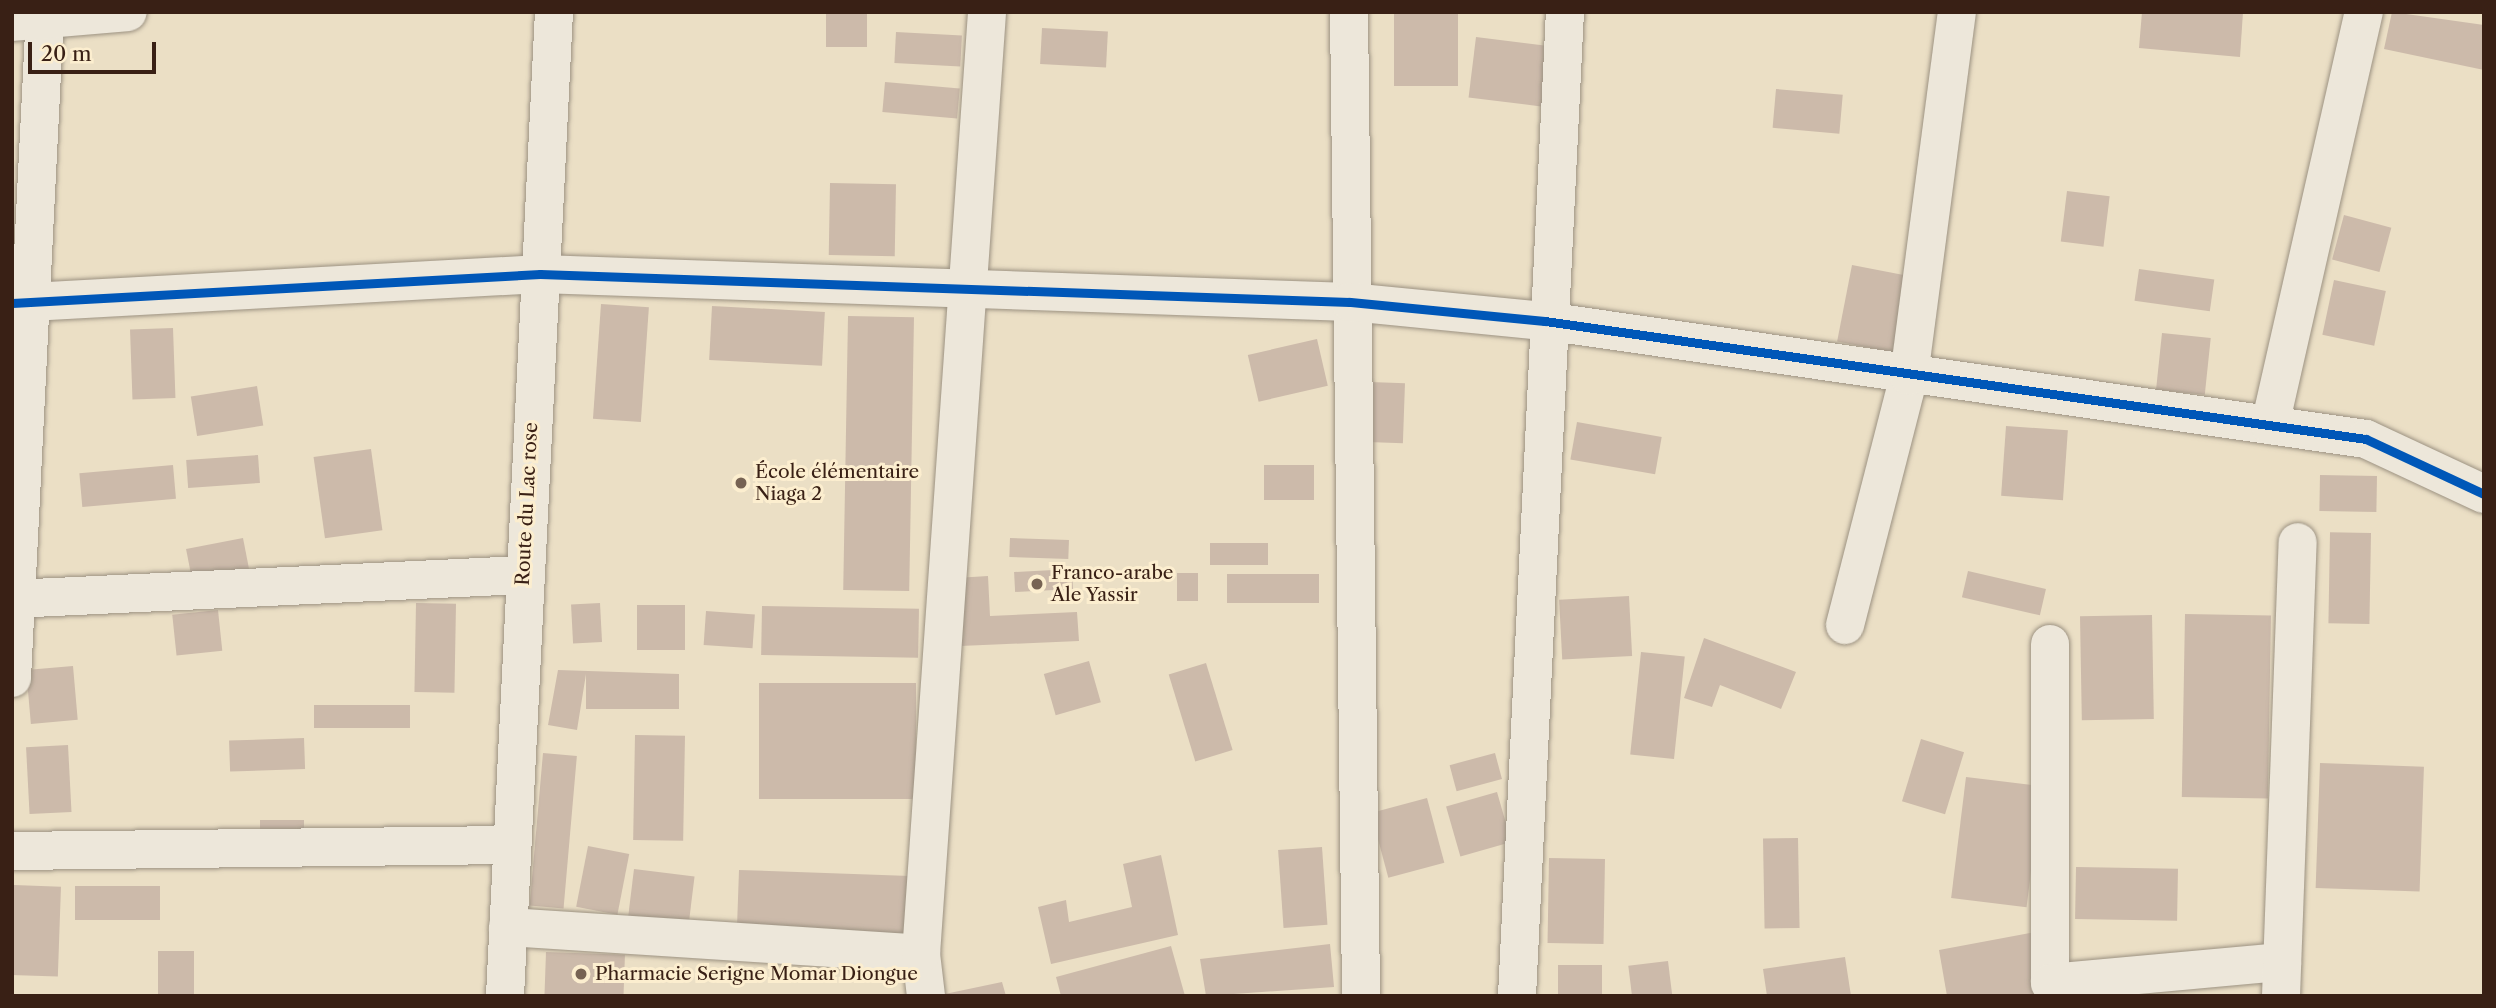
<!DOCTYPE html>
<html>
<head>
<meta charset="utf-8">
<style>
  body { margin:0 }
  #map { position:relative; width:2496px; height:1008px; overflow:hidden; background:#ebdfc5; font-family:"Libre Caslon Text",serif }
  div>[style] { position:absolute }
  .building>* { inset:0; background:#ccbaaa; transform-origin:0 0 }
  .roads { filter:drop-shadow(0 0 2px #9c9282) drop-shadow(0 0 2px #9c9282) }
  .minor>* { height:38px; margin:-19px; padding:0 19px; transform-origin:19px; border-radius:19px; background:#ede7da }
  .tertiary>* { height:38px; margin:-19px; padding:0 19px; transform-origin:19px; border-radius:19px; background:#ede7da }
  .secondary>* { height:38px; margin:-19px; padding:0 19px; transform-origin:19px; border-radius:19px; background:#ede7da }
  .cycleway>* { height:9px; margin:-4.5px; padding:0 4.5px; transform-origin:4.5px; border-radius:4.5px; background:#0057b8 }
  .dots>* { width:19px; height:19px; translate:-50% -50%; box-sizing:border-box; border:4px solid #fceecf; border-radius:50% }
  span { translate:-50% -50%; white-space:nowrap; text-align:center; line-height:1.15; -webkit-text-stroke:6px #fceecf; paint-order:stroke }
  .poi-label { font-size:19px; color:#392015 }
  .left { translate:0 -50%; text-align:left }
  .street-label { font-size:19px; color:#392015 }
  .frame { position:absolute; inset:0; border:14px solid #392015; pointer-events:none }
  .scale { position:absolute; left:28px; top:42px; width:128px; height:32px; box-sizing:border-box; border:4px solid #392015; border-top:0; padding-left:9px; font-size:21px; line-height:24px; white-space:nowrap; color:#392015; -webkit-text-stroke:5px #fceecf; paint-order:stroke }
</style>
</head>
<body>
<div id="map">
  <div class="building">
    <i style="left:826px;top:12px;width:41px;height:35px"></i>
    <i style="left:1394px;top:12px;width:64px;height:74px"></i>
    <i style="clip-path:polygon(2142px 12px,2243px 12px,2240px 57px,2139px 48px)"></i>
    <i style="clip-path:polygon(2392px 12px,2484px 25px,2484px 70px,2384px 49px)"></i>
    <i style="left:1042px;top:28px;width:66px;height:36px;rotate:3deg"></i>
    <i style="left:896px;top:32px;width:66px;height:31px;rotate:3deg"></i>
    <i style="left:1476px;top:37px;width:79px;height:61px;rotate:7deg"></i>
    <i style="left:885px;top:82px;width:75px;height:30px;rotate:5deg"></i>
    <i style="left:1776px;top:89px;width:67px;height:39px;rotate:5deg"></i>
    <i style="left:830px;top:183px;width:66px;height:72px;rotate:1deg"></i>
    <i style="left:2067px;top:191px;width:43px;height:51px;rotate:7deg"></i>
    <i style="left:2344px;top:215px;width:49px;height:46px;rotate:15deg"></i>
    <i style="left:1852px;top:265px;width:67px;height:78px;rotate:11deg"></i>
    <i style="left:2139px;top:269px;width:76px;height:32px;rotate:8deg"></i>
    <i style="left:2334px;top:280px;width:53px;height:56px;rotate:12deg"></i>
    <i style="left:601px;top:304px;width:48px;height:115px;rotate:4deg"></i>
    <i style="left:712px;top:306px;width:113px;height:54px;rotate:3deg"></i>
    <i style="left:848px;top:316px;width:66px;height:274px;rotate:1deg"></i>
    <i style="left:173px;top:328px;width:70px;height:43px;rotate:88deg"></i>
    <i style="left:2162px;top:333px;width:49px;height:57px;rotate:6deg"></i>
    <i style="left:1317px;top:339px;width:48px;height:71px;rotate:77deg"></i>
    <i style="left:1370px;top:382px;width:35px;height:60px;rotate:2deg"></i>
    <i style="left:257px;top:386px;width:40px;height:67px;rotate:81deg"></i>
    <i style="left:1577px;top:422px;width:86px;height:38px;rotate:10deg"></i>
    <i style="left:2006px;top:426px;width:62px;height:70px;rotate:4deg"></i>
    <i style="left:371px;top:449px;width:82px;height:58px;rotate:82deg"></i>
    <i style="left:258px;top:455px;width:28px;height:72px;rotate:86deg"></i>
    <i style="left:173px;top:465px;width:34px;height:94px;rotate:85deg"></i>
    <i style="left:1264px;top:465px;width:50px;height:35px"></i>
    <i style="left:2320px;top:475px;width:57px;height:36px;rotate:1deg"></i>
    <i style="left:2371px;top:533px;width:91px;height:41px;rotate:91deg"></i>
    <i style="left:243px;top:538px;width:38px;height:58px;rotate:79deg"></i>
    <i style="left:1010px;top:538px;width:59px;height:19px;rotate:2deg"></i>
    <i style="left:1268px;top:543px;width:22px;height:58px;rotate:90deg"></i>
    <i style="left:1072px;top:569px;width:20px;height:58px;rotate:87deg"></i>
    <i style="left:1968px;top:571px;width:80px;height:27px;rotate:13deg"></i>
    <i style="left:1198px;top:573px;width:28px;height:21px;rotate:90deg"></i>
    <i style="left:1227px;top:574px;width:92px;height:29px"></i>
    <i style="clip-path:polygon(988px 576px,990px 616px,1077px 612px,1079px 641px,960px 646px,956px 578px)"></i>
    <i style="left:1629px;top:596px;width:60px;height:70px;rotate:87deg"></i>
    <i style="left:416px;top:603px;width:40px;height:89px;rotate:1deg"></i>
    <i style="left:600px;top:603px;width:39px;height:29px;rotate:87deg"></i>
    <i style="left:685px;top:605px;width:45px;height:48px;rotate:90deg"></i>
    <i style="left:762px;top:606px;width:157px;height:49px;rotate:1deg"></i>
    <i style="left:218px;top:610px;width:41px;height:46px;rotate:84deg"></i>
    <i style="left:706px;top:611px;width:49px;height:34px;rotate:4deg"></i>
    <i style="left:2185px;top:614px;width:86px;height:183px;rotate:1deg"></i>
    <i style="left:2152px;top:615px;width:104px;height:72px;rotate:89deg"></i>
    <i style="clip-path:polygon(1704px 638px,1796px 672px,1781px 709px,1720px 685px,1712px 707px,1684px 698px)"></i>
    <i style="left:1641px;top:652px;width:44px;height:103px;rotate:6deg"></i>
    <i style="left:1089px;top:661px;width:43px;height:47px;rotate:74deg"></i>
    <i style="left:1206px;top:663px;width:91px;height:39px;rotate:73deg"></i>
    <i style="left:73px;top:666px;width:54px;height:47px;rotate:85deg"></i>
    <i style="clip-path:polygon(558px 670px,679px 674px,679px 709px,586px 709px,586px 674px,577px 730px,548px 725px)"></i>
    <i style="left:759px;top:683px;width:157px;height:116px"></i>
    <i style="left:410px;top:705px;width:23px;height:96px;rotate:90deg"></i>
    <i style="left:635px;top:735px;width:50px;height:105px;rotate:1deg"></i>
    <i style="left:304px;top:738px;width:31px;height:75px;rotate:88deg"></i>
    <i style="left:1921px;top:739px;width:45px;height:65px;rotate:17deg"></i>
    <i style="left:68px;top:745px;width:67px;height:42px;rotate:87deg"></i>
    <i style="left:543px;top:753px;width:34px;height:153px;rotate:5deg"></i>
    <i style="left:1495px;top:753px;width:27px;height:47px;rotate:75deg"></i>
    <i style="left:2320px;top:763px;width:104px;height:125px;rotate:2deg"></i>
    <i style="left:1966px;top:777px;width:76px;height:122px;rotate:7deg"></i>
    <i style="left:1497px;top:792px;width:52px;height:53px;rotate:74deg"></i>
    <i style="left:1427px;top:798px;width:67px;height:58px;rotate:75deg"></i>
    <i style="left:260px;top:820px;width:44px;height:18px"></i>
    <i style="left:1798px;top:838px;width:90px;height:35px;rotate:89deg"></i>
    <i style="left:588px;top:846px;width:42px;height:62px;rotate:11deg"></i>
    <i style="left:1322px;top:847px;width:78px;height:44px;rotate:86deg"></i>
    <i style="clip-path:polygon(1161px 855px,1178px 935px,1051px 964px,1038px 907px,1066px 900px,1069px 922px,1132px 907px,1123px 864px)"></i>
    <i style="left:1549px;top:858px;width:56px;height:85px;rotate:1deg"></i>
    <i style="left:2076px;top:867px;width:102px;height:52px;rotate:1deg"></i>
    <i style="left:634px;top:869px;width:61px;height:47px;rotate:7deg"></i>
    <i style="left:739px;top:870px;width:171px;height:58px;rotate:2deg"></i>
    <i style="left:14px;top:885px;width:47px;height:90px;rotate:2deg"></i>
    <i style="left:75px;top:886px;width:85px;height:34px"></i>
    <i style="clip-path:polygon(2035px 932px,2047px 996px,1947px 996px,1939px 950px)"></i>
    <i style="clip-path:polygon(1330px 944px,1334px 987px,1206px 996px,1200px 959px)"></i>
    <i style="clip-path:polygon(1171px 946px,1185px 996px,1061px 996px,1056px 977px)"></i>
    <i style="left:158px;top:951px;width:36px;height:43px"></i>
    <i style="left:546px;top:952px;width:79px;height:44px;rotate:2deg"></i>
    <i style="clip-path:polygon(1845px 957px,1851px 996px,1767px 996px,1763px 969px)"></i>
    <i style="left:1668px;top:961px;width:35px;height:40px;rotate:83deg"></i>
    <i style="left:1558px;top:965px;width:44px;height:31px"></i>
    <i style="clip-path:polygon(1002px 982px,1006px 996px,940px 996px,940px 995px)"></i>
  </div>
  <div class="roads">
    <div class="minor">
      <i style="left:1349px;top:12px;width:984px;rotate:89.3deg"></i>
      <i style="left:12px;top:303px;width:529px;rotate:-3.14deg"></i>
      <i style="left:540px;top:274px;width:810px;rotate:1.98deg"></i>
      <i style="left:1350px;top:302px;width:196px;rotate:5.6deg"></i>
      <i style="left:1545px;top:321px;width:829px;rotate:8.18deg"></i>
      <i style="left:2366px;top:439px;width:130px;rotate:25deg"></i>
      <i style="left:2270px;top:425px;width:424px;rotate:-77.2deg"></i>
      <i style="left:12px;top:599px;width:512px;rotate:-2.69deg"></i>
      <i style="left:1845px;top:625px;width:257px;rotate:-75.6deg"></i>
      <i style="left:1909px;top:376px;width:367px;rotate:-82.5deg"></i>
      <i style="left:2050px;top:644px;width:339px;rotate:90deg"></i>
      <i style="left:2050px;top:983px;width:233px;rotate:-5.2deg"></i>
      <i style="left:12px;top:678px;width:667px;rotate:-87.16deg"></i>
      <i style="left:12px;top:851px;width:500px;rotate:-0.69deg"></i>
      <i style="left:508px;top:927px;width:414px;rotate:3.7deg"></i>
      <i style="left:926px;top:996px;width:42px;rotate:-96.8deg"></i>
      <i style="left:921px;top:954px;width:944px;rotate:-85.99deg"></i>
      <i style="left:1517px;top:996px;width:985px;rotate:-87.21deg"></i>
      <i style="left:2281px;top:996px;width:454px;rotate:-87.9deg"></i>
    </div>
    <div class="tertiary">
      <i style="left:12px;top:22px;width:116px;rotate:-4.9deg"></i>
    </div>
    <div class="secondary">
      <i style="left:505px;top:996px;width:985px;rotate:-87.15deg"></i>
    </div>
  </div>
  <div class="cycleway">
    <i style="left:12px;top:303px;width:529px;rotate:-3.14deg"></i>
    <i style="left:540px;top:274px;width:810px;rotate:1.98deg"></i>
    <i style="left:1350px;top:302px;width:196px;rotate:5.6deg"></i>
    <i style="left:1545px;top:321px;width:829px;rotate:8.18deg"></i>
    <i style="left:2366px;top:439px;width:130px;rotate:25deg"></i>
  </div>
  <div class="dots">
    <i style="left:741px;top:483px;background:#776353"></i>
    <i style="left:1037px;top:584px;background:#776353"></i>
    <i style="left:581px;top:974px;background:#776353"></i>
  </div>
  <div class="poi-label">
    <span class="left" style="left:755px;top:483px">École élémentaire<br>Niaga 2</span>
    <span class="left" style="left:1051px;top:584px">Franco-arabe<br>Ale Yassir</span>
    <span class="left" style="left:595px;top:974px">Pharmacie Serigne Momar Diongue</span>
  </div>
  <div class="street-label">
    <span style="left:527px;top:504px;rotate:-87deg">Route du Lac rose</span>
  </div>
  <div class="frame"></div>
  <div class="scale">20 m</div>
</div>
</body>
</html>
